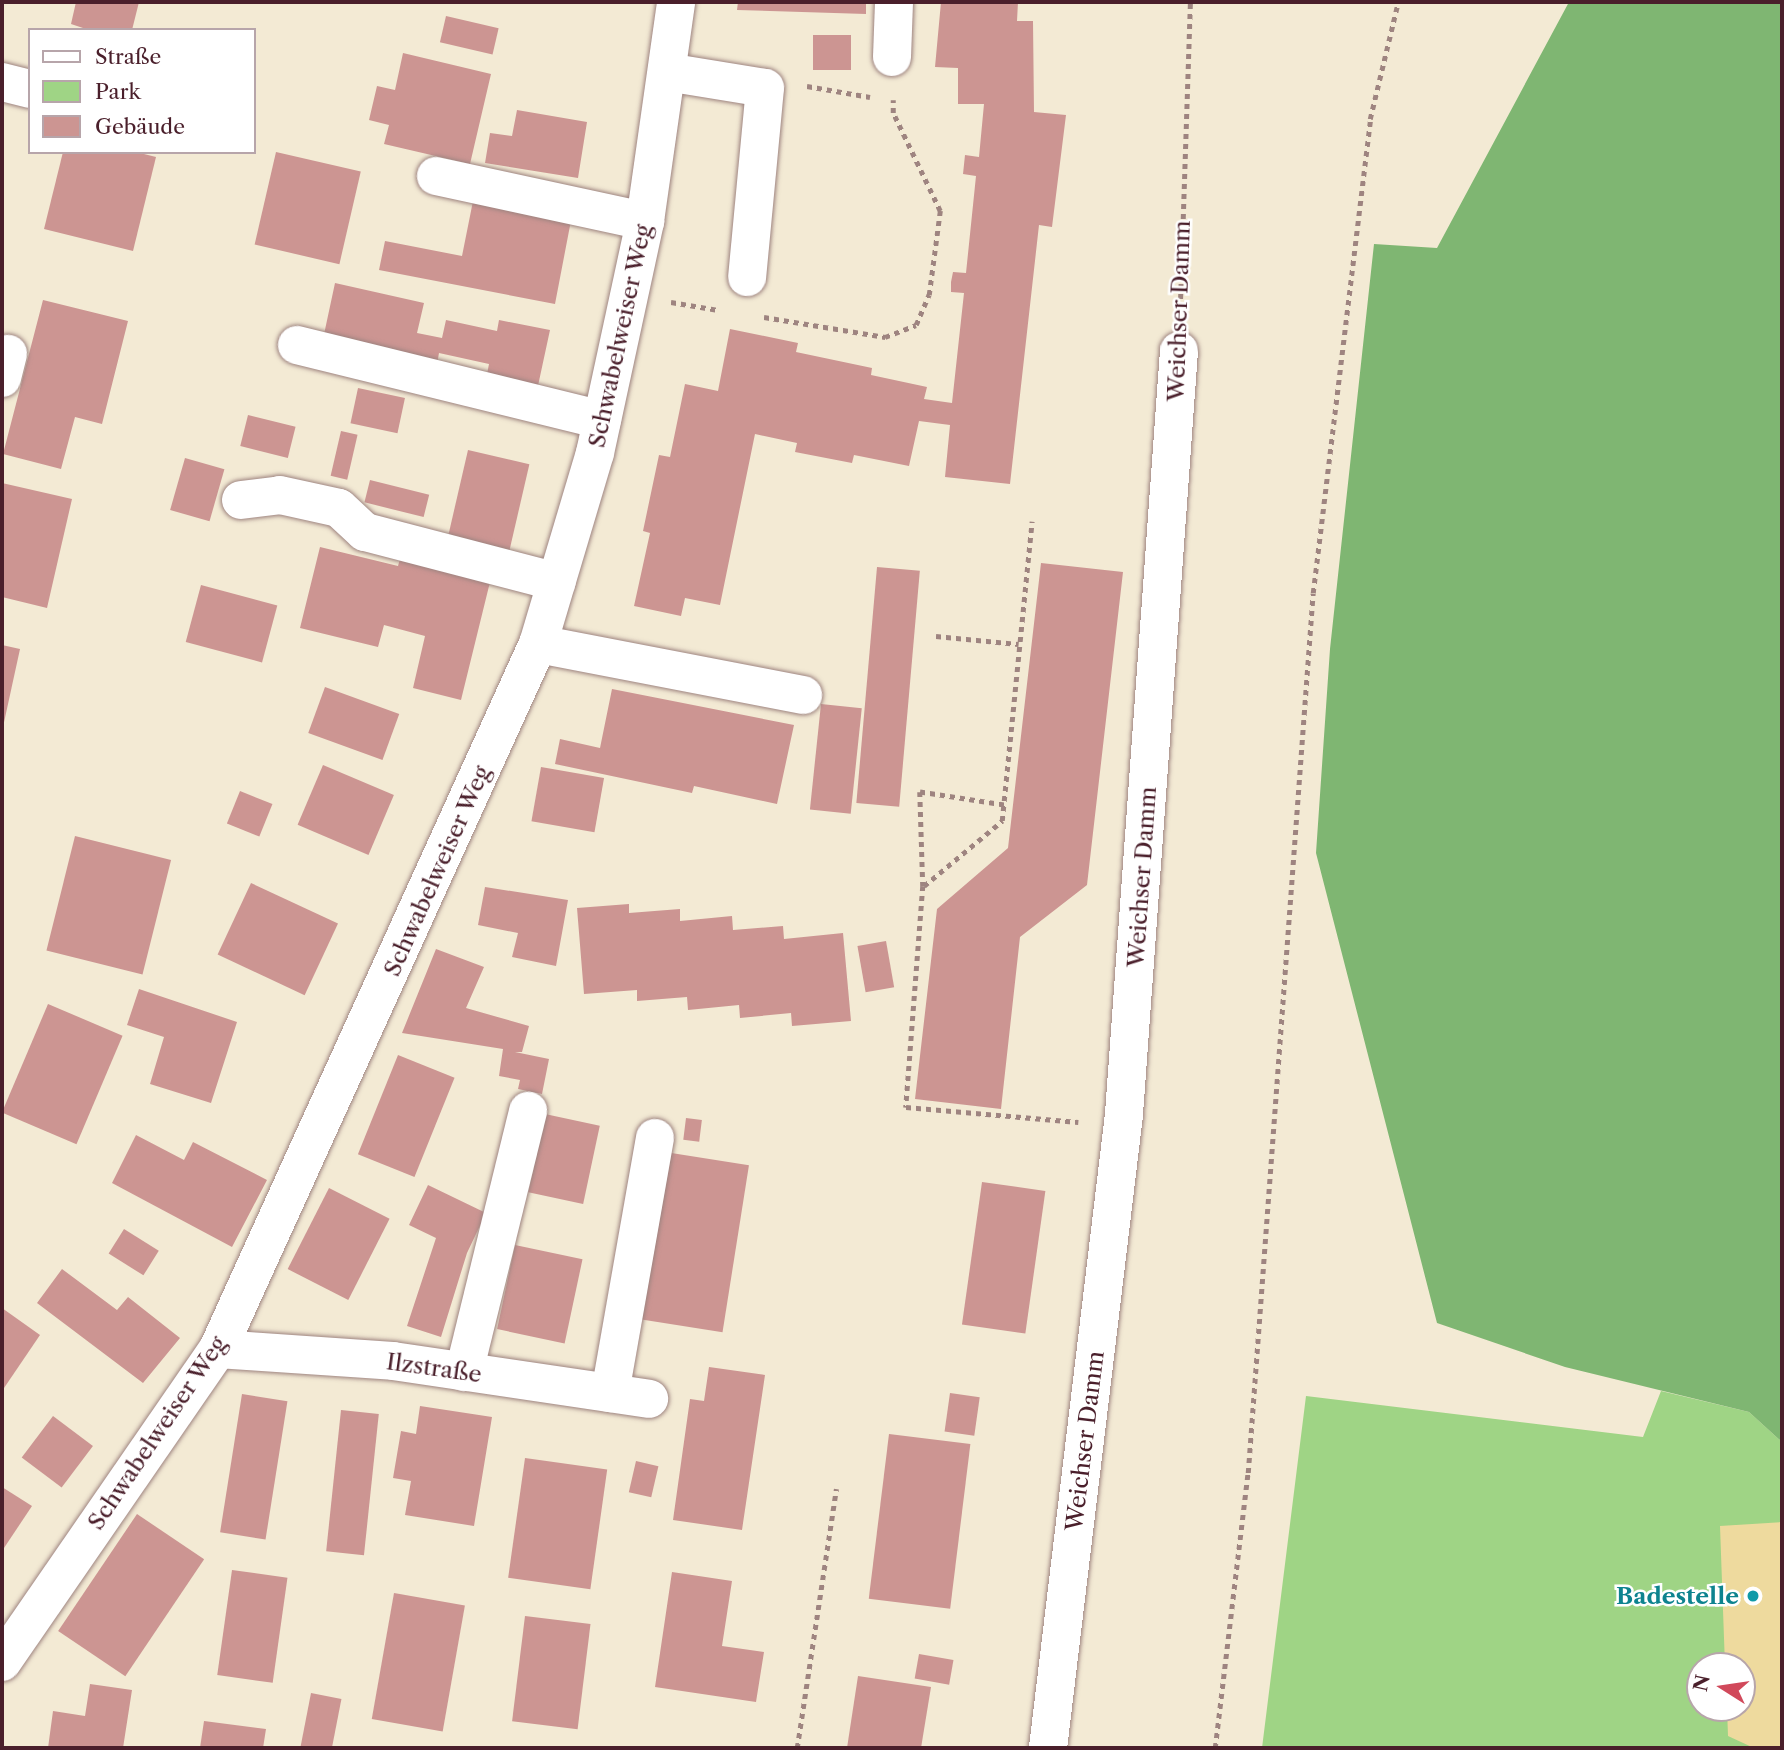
<!DOCTYPE html>
<html>
<head>
<meta charset="utf-8">
<style>
  body { margin:0 }
  #map { position:relative; width:1784px; height:1750px; overflow:hidden; background:#f3ead4; font-family:"Libre Caslon Text",serif }
  div>[style] { position:absolute }
  .green>* { inset:0; background:#9fd485 }
  .forest>* { inset:0; background:#7fb672 }
  .sand>* { inset:0; background:#eeda9e }
  .building>* { inset:0; background:#cc9592; transform-origin:0 0 }
  .path>* { height:4.5px; margin-top:-2.25px; transform-origin:0; background:repeating-linear-gradient(90deg,#9e8480 0 5px,transparent 0 10px) }
  .roads { filter:drop-shadow(0 0 2px #9e8480) drop-shadow(0 0 2px #9e8480) }
  .minor>* { height:38px; margin:-19px; padding:0 19px; transform-origin:19px; border-radius:19px; background:#fff }
  .dots>* { width:19px; height:19px; translate:-50% -50%; box-sizing:border-box; border:4px solid #fff; border-radius:50% }
  span { translate:-50% -50%; white-space:nowrap; text-align:center; line-height:1.15; -webkit-text-stroke:5px #fff; paint-order:stroke }
  .street-label { font-size:23px; color:#4a1f2b }
  .culture-label { font-size:23px; color:#0d838f; font-weight:700 }
  .right { translate:-100% -50%; text-align:right }
  .frame { position:absolute; inset:0; border:4px solid #4a1f2b; pointer-events:none }
  .legend { position:absolute; left:28px; top:28px; width:228px; height:126px; box-sizing:border-box; background:#fff; border:2px solid #b7a5aa; margin:0; padding:9px 12px; list-style:none; font-size:21px; color:#4a1f2b }
  .legend li { display:flex; align-items:center; gap:14px; height:35px }
  .legend b { width:35px; border:2px solid #b7a5aa }
  .north { position:absolute; left:1686px; top:1652px; width:70px; height:70px; box-sizing:border-box; background:#fff; border:2px solid #b7a5aa; border-radius:50%; rotate:282deg; font-size:19px; font-weight:700; line-height:28px; text-align:center; color:#4a1f2b }
  .north::after { content:''; display:block; margin:auto; width:24px; height:32px; background:#d1495b; clip-path:polygon(50% 0,100% 100%,50% 72%,0 100%) }
</style>
</head>
<body>
<div id="map">
  <div class="green">
    <i style="clip-path:polygon(evenodd,1661px 1391px,1749px 1412px,1782px 1442px,1782px 1748px,1262px 1748px,1306px 1396px,1643px 1437px,1661px 1391px,1700px 1666px,1742px 1666px,1742px 1708px,1700px 1708px,1700px 1666px)"></i>
  </div>
  <div class="forest">
    <i style="clip-path:polygon(1569px 2px,1782px 2px,1782px 1442px,1749px 1412px,1565px 1367px,1437px 1323px,1316px 853px,1330px 649px,1374px 244px,1437px 248px)"></i>
  </div>
  <div class="sand">
    <i style="clip-path:polygon(1782px 1522px,1782px 1748px,1754px 1748px,1728px 1736px,1727px 1708px,1742px 1708px,1742px 1666px,1725px 1666px,1720px 1526px)"></i>
  </div>
  <div class="building">
    <i style="clip-path:polygon(76px 2px,139px 2px,132px 30px,89px 30px,71px 24px)"></i>
    <i style="clip-path:polygon(738px 2px,866px 2px,866px 14px,737px 10px)"></i>
    <i style="clip-path:polygon(941px 2px,1018px 2px,1017px 21px,1033px 21px,1034px 112px,1066px 115px,1052px 227px,1039px 225px,1010px 484px,945px 477px,950px 425px,919px 421px,909px 466px,854px 455px,852px 463px,795px 452px,797px 443px,755px 434px,720px 605px,685px 598px,681px 616px,634px 606px,650px 533px,643px 531px,659px 455px,670px 457px,685px 384px,718px 391px,730px 329px,798px 343px,796px 352px,872px 368px,871px 375px,927px 387px,924px 399px,952px 403px,964px 293px,951px 292px,951px 282px,953px 272px,966px 273px,976px 176px,963px 174px,965px 155px,979px 157px,984px 104px,958px 104px,958px 68px,935px 67px)"></i>
    <i style="left:446px;top:16px;width:54px;height:27px;rotate:13deg"></i>
    <i style="left:813px;top:35px;width:38px;height:35px"></i>
    <i style="clip-path:polygon(403px 53px,491px 74px,470px 164px,384px 144px,389px 125px,369px 120px,377px 86px,395px 90px)"></i>
    <i style="clip-path:polygon(517px 110px,587px 122px,578px 178px,485px 163px,490px 133px,512px 136px)"></i>
    <i style="clip-path:polygon(63px 152px,136px 152px,156px 157px,133px 251px,44px 229px)"></i>
    <i style="left:276px;top:152px;width:87px;height:95px;rotate:13deg"></i>
    <i style="clip-path:polygon(475px 191px,573px 210px,555px 304px,379px 270px,385px 241px,462px 256px)"></i>
    <i style="clip-path:polygon(335px 283px,424px 303px,417px 333px,442px 338px,446px 320px,497px 331px,499px 320px,550px 330px,536px 395px,485px 384px,489px 364px,439px 353px,437px 364px,323px 339px)"></i>
    <i style="clip-path:polygon(43px 300px,128px 321px,102px 424px,75px 417px,61px 469px,3px 454px)"></i>
    <i style="left:358px;top:388px;width:48px;height:36px;rotate:12deg"></i>
    <i style="left:248px;top:415px;width:49px;height:32px;rotate:14deg"></i>
    <i style="left:341px;top:431px;width:17px;height:46px;rotate:13deg"></i>
    <i style="left:468px;top:450px;width:63px;height:91px;rotate:13deg"></i>
    <i style="left:185px;top:458px;width:41px;height:54px;rotate:16deg"></i>
    <i style="left:370px;top:480px;width:61px;height:23px;rotate:14deg"></i>
    <i style="clip-path:polygon(2px 483px,72px 499px,47px 608px,2px 597px)"></i>
    <i style="clip-path:polygon(320px 547px,398px 566px,400px 559px,490px 582px,461px 700px,413px 688px,425px 636px,384px 625px,378px 647px,300px 628px)"></i>
    <i style="clip-path:polygon(1041px 563px,1123px 572px,1087px 885px,1020px 937px,1001px 1109px,915px 1099px,937px 909px,1008px 848px)"></i>
    <i style="left:877px;top:567px;width:43px;height:237px;rotate:5deg"></i>
    <i style="left:201px;top:585px;width:79px;height:59px;rotate:15deg"></i>
    <i style="clip-path:polygon(2px 645px,20px 649px,3px 727px,2px 726px)"></i>
    <i style="left:325px;top:687px;width:79px;height:49px;rotate:20deg"></i>
    <i style="clip-path:polygon(612px 689px,794px 725px,777px 804px,694px 786px,692px 793px,555px 764px,560px 739px,600px 748px)"></i>
    <i style="left:821px;top:704px;width:41px;height:106px;rotate:6deg"></i>
    <i style="left:323px;top:765px;width:77px;height:65px;rotate:23deg"></i>
    <i style="left:541px;top:767px;width:64px;height:55px;rotate:10deg"></i>
    <i style="left:240px;top:791px;width:35px;height:35px;rotate:22deg"></i>
    <i style="left:75px;top:836px;width:99px;height:118px;rotate:14deg"></i>
    <i style="left:251px;top:883px;width:96px;height:79px;rotate:25deg"></i>
    <i style="clip-path:polygon(485px 887px,568px 900px,556px 966px,512px 957px,518px 933px,478px 925px)"></i>
    <i style="clip-path:polygon(629px 904px,629px 913px,680px 909px,680px 921px,732px 916px,733px 930px,783px 926px,784px 939px,843px 933px,851px 1021px,792px 1026px,791px 1013px,740px 1018px,739px 1005px,688px 1010px,687px 997px,637px 1001px,637px 990px,584px 994px,577px 908px)"></i>
    <i style="left:886px;top:941px;width:47px;height:29px;rotate:80deg"></i>
    <i style="clip-path:polygon(436px 949px,484px 967px,466px 1008px,529px 1026px,522px 1052px,515px 1052px,549px 1059px,542px 1094px,518px 1089px,520px 1080px,499px 1076px,503px 1049px,402px 1033px)"></i>
    <i style="clip-path:polygon(139px 989px,237px 1022px,211px 1103px,150px 1084px,164px 1037px,127px 1025px)"></i>
    <i style="left:48px;top:1004px;width:81px;height:118px;rotate:23deg"></i>
    <i style="left:398px;top:1055px;width:61px;height:107px;rotate:22deg"></i>
    <i style="left:545px;top:1114px;width:56px;height:80px;rotate:12deg"></i>
    <i style="left:686px;top:1118px;width:16px;height:22px;rotate:7deg"></i>
    <i style="clip-path:polygon(136px 1135px,184px 1160px,193px 1142px,267px 1180px,232px 1247px,112px 1183px)"></i>
    <i style="left:665px;top:1152px;width:85px;height:169px;rotate:9deg"></i>
    <i style="left:982px;top:1182px;width:64px;height:144px;rotate:8deg"></i>
    <i style="clip-path:polygon(428px 1185px,486px 1213px,467px 1253px,441px 1337px,407px 1326px,436px 1238px,409px 1225px)"></i>
    <i style="left:329px;top:1188px;width:68px;height:91px;rotate:27deg"></i>
    <i style="left:124px;top:1229px;width:41px;height:29px;rotate:32deg"></i>
    <i style="left:515px;top:1245px;width:69px;height:86px;rotate:12deg"></i>
    <i style="clip-path:polygon(62px 1269px,117px 1310px,128px 1297px,180px 1338px,143px 1383px,37px 1303px)"></i>
    <i style="clip-path:polygon(2px 1308px,40px 1335px,2px 1391px)"></i>
    <i style="clip-path:polygon(709px 1367px,765px 1375px,742px 1530px,673px 1520px,690px 1399px,704px 1401px)"></i>
    <i style="left:950px;top:1393px;width:30px;height:39px;rotate:8deg"></i>
    <i style="left:242px;top:1394px;width:46px;height:140px;rotate:9deg"></i>
    <i style="clip-path:polygon(420px 1406px,492px 1417px,474px 1526px,405px 1515px,411px 1481px,393px 1478px,401px 1431px,416px 1434px)"></i>
    <i style="left:341px;top:1410px;width:38px;height:142px;rotate:6deg"></i>
    <i style="left:53px;top:1416px;width:50px;height:52px;rotate:37deg"></i>
    <i style="left:889px;top:1434px;width:82px;height:166px;rotate:7deg"></i>
    <i style="left:525px;top:1458px;width:83px;height:121px;rotate:8deg"></i>
    <i style="left:636px;top:1461px;width:23px;height:32px;rotate:13deg"></i>
    <i style="clip-path:polygon(2px 1487px,32px 1506px,2px 1551px)"></i>
    <i style="left:137px;top:1514px;width:81px;height:141px;rotate:34deg"></i>
    <i style="left:232px;top:1570px;width:56px;height:106px;rotate:8deg"></i>
    <i style="clip-path:polygon(672px 1572px,732px 1581px,722px 1646px,764px 1652px,756px 1702px,655px 1687px)"></i>
    <i style="left:394px;top:1593px;width:72px;height:128px;rotate:10deg"></i>
    <i style="left:525px;top:1616px;width:66px;height:106px;rotate:7deg"></i>
    <i style="left:919px;top:1654px;width:35px;height:25px;rotate:10deg"></i>
    <i style="clip-path:polygon(858px 1676px,931px 1687px,921px 1748px,847px 1748px)"></i>
    <i style="clip-path:polygon(90px 1684px,132px 1690px,123px 1748px,48px 1748px,53px 1711px,85px 1716px)"></i>
    <i style="left:311px;top:1693px;width:31px;height:56px;rotate:11deg"></i>
    <i style="clip-path:polygon(204px 1721px,266px 1729px,263px 1748px,200px 1748px)"></i>
  </div>
  <div class="path">
    <i style="left:807px;top:86px;width:64px;rotate:9.9deg"></i>
    <i style="left:671px;top:302px;width:48px;rotate:9.7deg"></i>
    <i style="left:1180px;top:309px;width:307px;rotate:-88.1deg"></i>
    <i style="left:764px;top:317px;width:123px;rotate:9.4deg"></i>
    <i style="left:885px;top:337px;width:33px;rotate:-21deg"></i>
    <i style="left:916px;top:325px;width:33px;rotate:-67deg"></i>
    <i style="left:929px;top:295px;width:85px;rotate:-82.5deg"></i>
    <i style="left:940px;top:211px;width:109px;rotate:-115.6deg"></i>
    <i style="left:893px;top:113px;width:13px;rotate:-90deg"></i>
    <i style="left:936px;top:636px;width:83px;rotate:5.5deg"></i>
    <i style="left:1004px;top:805px;width:85px;rotate:-171.2deg"></i>
    <i style="left:920px;top:792px;width:94px;rotate:88.2deg"></i>
    <i style="left:923px;top:886px;width:222px;rotate:94.4deg"></i>
    <i style="left:906px;top:1107px;width:173px;rotate:5deg"></i>
    <i style="left:924px;top:886px;width:102px;rotate:-39.8deg"></i>
    <i style="left:1002px;top:821px;width:301px;rotate:-84.3deg"></i>
    <i style="left:797px;top:1748px;width:262px;rotate:-81.4deg"></i>
    <i style="left:1215px;top:1748px;width:277px;rotate:-83.2deg"></i>
    <i style="left:1248px;top:1473px;width:882px;rotate:-85.78deg"></i>
    <i style="left:1313px;top:593px;width:477px;rotate:-83.1deg"></i>
    <i style="left:1370px;top:119px;width:120px;rotate:-76.5deg"></i>
  </div>
  <div class="roads">
    <div class="minor">
      <i style="left:892px;top:57px;width:55px;rotate:-87.9deg"></i>
      <i style="left:667px;top:72px;width:99px;rotate:9.3deg"></i>
      <i style="left:765px;top:88px;width:190px;rotate:95.4deg"></i>
      <i style="left:2px;top:82px;width:29px;rotate:14deg"></i>
      <i style="left:436px;top:176px;width:214px;rotate:12.2deg"></i>
      <i style="left:297px;top:345px;width:314px;rotate:13.8deg"></i>
      <i style="left:2px;top:378px;width:25px;rotate:-76deg"></i>
      <i style="left:241px;top:500px;width:39px;rotate:-7deg"></i>
      <i style="left:280px;top:495px;width:60px;rotate:12.4deg"></i>
      <i style="left:339px;top:508px;width:35px;rotate:43deg"></i>
      <i style="left:365px;top:532px;width:198px;rotate:14.6deg"></i>
      <i style="left:538px;top:644px;width:270px;rotate:10.9deg"></i>
      <i style="left:218px;top:1349px;width:175px;rotate:3.9deg"></i>
      <i style="left:393px;top:1361px;width:259px;rotate:8.4deg"></i>
      <i style="left:464px;top:1372px;width:269px;rotate:-76.2deg"></i>
      <i style="left:610px;top:1393px;width:259px;rotate:-80deg"></i>
      <i style="left:2px;top:1662px;width:380px;rotate:-55.4deg"></i>
      <i style="left:218px;top:1349px;width:774px;rotate:-65.59deg"></i>
      <i style="left:538px;top:644px;width:199px;rotate:-73.4deg"></i>
      <i style="left:595px;top:453px;width:237px;rotate:-77.8deg"></i>
      <i style="left:645px;top:221px;width:221px;rotate:-81.9deg"></i>
      <i style="left:1048px;top:1748px;width:639px;rotate:-83.16deg"></i>
      <i style="left:1124px;top:1114px;width:765px;rotate:-85.88deg"></i>
    </div>
  </div>
  <div class="dots">
    <i style="left:1753px;top:1596px;background:#0f9aa8"></i>
  </div>
  <div class="street-label">
    <span style="left:1179px;top:311px;rotate:-88deg">Weichser Damm</span>
    <span style="left:620px;top:336px;rotate:-78deg">Schwabelweiser Weg</span>
    <span style="left:437px;top:871px;rotate:-66deg">Schwabelweiser Weg</span>
    <span style="left:1142px;top:877px;rotate:-86deg">Weichser Damm</span>
    <span style="left:434px;top:1368px;rotate:8deg">Ilzstraße</span>
    <span style="left:157px;top:1433px;rotate:-56deg">Schwabelweiser Weg</span>
    <span style="left:1085px;top:1441px;rotate:-83deg">Weichser Damm</span>
  </div>
  <div class="culture-label">
    <span class="right" style="left:1739px;top:1596px">Badestelle</span>
  </div>
  <div class="frame"></div>
  <ul class="legend">
  <li><b style="height:9px;background:#fff"></b>Straße</li>
  <li><b style="height:19px;background:#9fd485"></b>Park</li>
  <li><b style="height:19px;background:#cc9592"></b>Gebäude</li>
  </ul>
  <div class="north">N</div>
</div>
</body>
</html>
